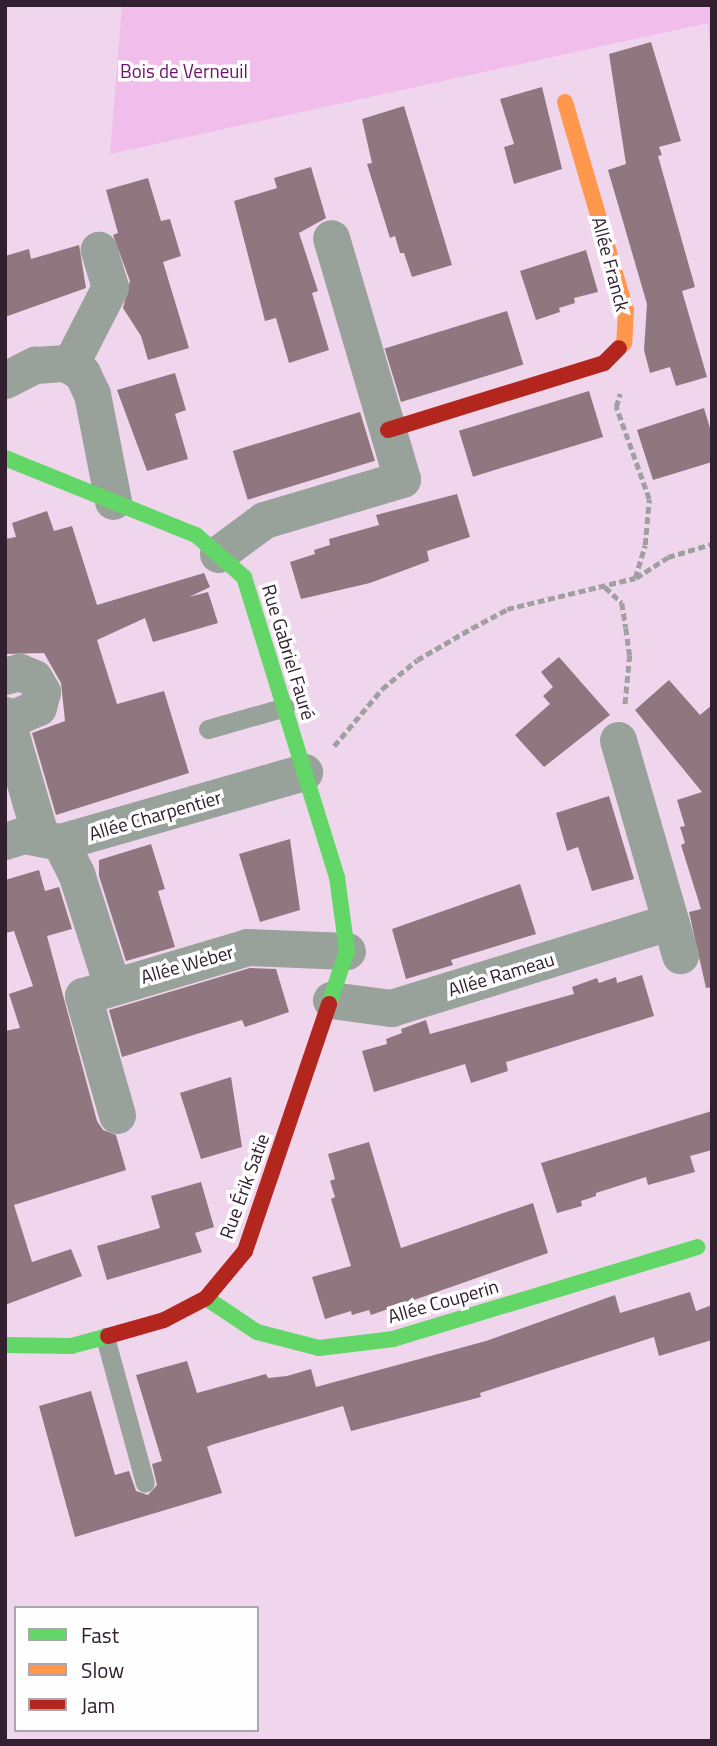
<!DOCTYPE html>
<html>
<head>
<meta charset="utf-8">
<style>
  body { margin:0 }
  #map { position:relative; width:717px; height:1746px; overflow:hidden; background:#f0d6ec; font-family:"Titillium Web",sans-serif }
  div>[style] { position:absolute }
  .green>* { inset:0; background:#f1beeb }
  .building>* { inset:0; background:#8f767f; transform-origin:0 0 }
  .path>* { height:4.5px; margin-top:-2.25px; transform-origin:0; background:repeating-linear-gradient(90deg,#a1a0a1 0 7px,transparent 0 10.5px) }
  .lane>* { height:19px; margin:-9.5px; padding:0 9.5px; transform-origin:9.5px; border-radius:9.5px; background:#98a19a }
  .street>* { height:37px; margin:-18.5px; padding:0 18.5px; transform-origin:18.5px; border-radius:18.5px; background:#98a19a }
  .fast>* { height:16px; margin:-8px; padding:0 8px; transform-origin:8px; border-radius:8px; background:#63d668 }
  .slow>* { height:16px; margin:-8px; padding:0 8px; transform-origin:8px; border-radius:8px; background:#ff974d }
  .jam>* { height:16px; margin:-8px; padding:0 8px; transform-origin:8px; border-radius:8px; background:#b3261e }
  span { translate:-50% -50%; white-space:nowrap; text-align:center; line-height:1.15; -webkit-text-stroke:7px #fefefe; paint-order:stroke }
  .park-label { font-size:19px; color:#6e1169 }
  .street-label { font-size:19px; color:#322030 }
  .frame { position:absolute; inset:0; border:7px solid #322030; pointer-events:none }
  .legend { position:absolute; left:14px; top:1606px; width:245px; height:126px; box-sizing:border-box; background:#fefefe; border:2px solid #aca5ac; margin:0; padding:9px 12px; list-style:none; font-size:21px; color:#322030 }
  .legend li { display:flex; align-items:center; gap:14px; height:35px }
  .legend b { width:35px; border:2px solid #aca5ac }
</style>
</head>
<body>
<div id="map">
  <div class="green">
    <i style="clip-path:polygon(122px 5px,712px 5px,712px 75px,708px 23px,110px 154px)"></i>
  </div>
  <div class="building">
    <i style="clip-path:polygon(651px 42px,681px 141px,659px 147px,662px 155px,658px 156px,695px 287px,682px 291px,707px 377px,676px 386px,670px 367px,650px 373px,644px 350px,647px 304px,608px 170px,626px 164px,609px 54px)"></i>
    <i style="clip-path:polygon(542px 87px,562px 169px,514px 184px,504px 147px,514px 144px,500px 99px)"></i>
    <i style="clip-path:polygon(404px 106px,452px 265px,412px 277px,404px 253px,400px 253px,395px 236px,390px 238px,367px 164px,372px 163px,362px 119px)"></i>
    <i style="clip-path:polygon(311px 167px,326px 218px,299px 233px,318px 291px,312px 293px,329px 350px,289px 363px,276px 318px,265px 321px,234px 201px,277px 188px,274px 178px)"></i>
    <i style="clip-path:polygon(148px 178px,161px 221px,170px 219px,181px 256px,163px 262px,189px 348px,148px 360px,141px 336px,123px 308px,130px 281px,113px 235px,118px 233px,106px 190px)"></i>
    <i style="clip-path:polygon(79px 245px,86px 288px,5px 317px,5px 256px,29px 249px,31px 259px)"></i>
    <i style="clip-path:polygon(586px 250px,598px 292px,574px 298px,575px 303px,559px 308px,560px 312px,536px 320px,520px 271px)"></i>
    <i style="left:507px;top:311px;width:56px;height:128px;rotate:73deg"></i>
    <i style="clip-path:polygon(175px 373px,186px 410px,175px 414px,188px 459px,147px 471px,117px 390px)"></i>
    <i style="left:589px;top:391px;width:48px;height:136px;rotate:73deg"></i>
    <i style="clip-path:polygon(704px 408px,712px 435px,712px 462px,653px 480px,637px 430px)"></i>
    <i style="left:360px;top:412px;width:51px;height:133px;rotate:73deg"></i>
    <i style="clip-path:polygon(457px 494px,470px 537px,427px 551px,429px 561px,370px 583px,301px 599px,290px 562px,315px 554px,314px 550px,330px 545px,329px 539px,379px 525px,376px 515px)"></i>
    <i style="clip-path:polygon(47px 511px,54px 531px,72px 526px,97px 605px,204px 573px,210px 587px,189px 597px,208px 592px,218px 623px,153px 642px,145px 618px,97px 640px,117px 704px,164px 691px,189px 773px,56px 815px,32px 733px,65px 721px,61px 683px,44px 653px,5px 654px,5px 539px,16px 537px,12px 523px)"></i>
    <i style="clip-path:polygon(559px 657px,610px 715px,544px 767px,515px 735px,550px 704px,543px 696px,553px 687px,541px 672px)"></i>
    <i style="clip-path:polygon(669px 680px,700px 715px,712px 705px,712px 987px,706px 988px,689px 912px,701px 909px,681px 845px,685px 843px,680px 827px,685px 826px,677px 800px,702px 792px,635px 710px)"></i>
    <i style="clip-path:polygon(609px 796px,634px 879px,592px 891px,578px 847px,567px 851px,556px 813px)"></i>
    <i style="clip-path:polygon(290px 839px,300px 910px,260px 922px,239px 854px)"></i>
    <i style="clip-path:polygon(151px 844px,165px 889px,158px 891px,175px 947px,126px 961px,99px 876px,99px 860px)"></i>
    <i style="clip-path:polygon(39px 870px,45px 891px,59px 887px,72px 929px,47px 936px,97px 1121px,103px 1130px,116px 1135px,126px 1170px,14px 1205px,32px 1262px,71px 1249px,82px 1276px,5px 1305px,5px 1031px,20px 1028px,9px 994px,33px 986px,14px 931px,5px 933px,5px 880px)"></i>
    <i style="clip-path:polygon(520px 884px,536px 934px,451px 960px,453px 965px,406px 979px,392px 929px)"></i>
    <i style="clip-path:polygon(250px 968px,276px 969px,289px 1012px,245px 1027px,242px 1020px,122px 1057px,109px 1010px)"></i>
    <i style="clip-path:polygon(642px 975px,654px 1016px,506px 1062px,508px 1071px,471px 1083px,465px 1064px,374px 1092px,362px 1051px,387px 1044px,386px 1039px,402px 1033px,401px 1029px,426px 1020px,430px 1034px,574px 994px,572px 987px,597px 978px,599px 983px,616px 977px,617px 983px)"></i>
    <i style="clip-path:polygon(231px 1077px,242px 1147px,201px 1159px,180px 1093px)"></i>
    <i style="clip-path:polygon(712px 1111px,712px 1150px,690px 1156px,695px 1172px,648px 1185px,646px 1177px,596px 1193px,596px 1196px,581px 1201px,582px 1206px,557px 1213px,541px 1163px)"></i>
    <i style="clip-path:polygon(369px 1142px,401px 1248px,533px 1203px,548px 1253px,371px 1315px,369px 1310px,352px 1315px,351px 1311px,325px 1319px,312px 1277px,351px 1266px,331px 1199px,335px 1197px,330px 1181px,335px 1179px,328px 1154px)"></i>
    <i style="clip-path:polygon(201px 1182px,214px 1227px,195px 1233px,202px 1252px,107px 1280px,97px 1246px,160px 1228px,151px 1196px)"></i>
    <i style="clip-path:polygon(690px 1292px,696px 1311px,712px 1305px,712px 1340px,659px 1356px,654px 1337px,480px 1393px,481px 1397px,351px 1431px,343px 1406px,211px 1445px,207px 1447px,222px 1493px,75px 1537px,39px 1406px,91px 1391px,115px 1475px,129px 1471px,136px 1491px,148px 1495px,157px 1485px,152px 1464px,162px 1461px,136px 1375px,187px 1361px,197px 1393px,266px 1374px,268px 1378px,287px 1376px,311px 1369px,316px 1387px,486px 1341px,615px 1295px,620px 1313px)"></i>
  </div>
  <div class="path">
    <i style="left:636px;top:578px;width:38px;rotate:-33deg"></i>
    <i style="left:668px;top:557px;width:46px;rotate:-16.5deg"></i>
    <i style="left:605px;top:587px;width:23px;rotate:43deg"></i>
    <i style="left:622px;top:603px;width:25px;rotate:81deg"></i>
    <i style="left:626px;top:628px;width:27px;rotate:82deg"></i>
    <i style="left:630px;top:655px;width:51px;rotate:95.6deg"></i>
    <i style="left:334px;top:746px;width:75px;rotate:-49.9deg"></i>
    <i style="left:382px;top:689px;width:45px;rotate:-39.6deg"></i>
    <i style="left:417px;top:660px;width:64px;rotate:-30.2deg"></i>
    <i style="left:472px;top:628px;width:40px;rotate:-28deg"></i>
    <i style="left:507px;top:609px;width:132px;rotate:-13.6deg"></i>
    <i style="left:635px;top:578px;width:34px;rotate:-73deg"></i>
    <i style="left:645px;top:545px;width:46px;rotate:-85deg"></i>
    <i style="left:649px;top:499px;width:98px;rotate:-109.7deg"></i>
    <i style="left:616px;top:407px;width:14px;rotate:-73deg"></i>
  </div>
  <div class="lane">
    <i style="left:208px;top:729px;width:80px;rotate:-15.9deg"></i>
    <i style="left:105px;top:1337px;width:151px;rotate:74.7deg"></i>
  </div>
  <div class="street">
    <i style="left:70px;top:365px;width:88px;rotate:-62.9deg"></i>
    <i style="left:110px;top:287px;width:39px;rotate:-107deg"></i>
    <i style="left:5px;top:380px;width:34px;rotate:-27deg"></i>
    <i style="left:35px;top:365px;width:31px;rotate:-4deg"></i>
    <i style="left:66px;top:363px;width:19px;rotate:32deg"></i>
    <i style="left:82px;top:373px;width:23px;rotate:65deg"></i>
    <i style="left:92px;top:394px;width:109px;rotate:78.9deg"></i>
    <i style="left:218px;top:554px;width:57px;rotate:-36.5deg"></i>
    <i style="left:264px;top:520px;width:144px;rotate:-16.5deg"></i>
    <i style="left:402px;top:479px;width:251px;rotate:-106.4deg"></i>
    <i style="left:5px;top:676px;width:15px;rotate:-16deg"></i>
    <i style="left:19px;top:672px;width:16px;rotate:22deg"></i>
    <i style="left:34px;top:678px;width:16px;rotate:60deg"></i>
    <i style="left:42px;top:692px;width:16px;rotate:105deg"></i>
    <i style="left:38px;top:707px;width:34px;rotate:156deg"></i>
    <i style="left:5px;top:715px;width:128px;rotate:73.7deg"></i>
    <i style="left:618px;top:740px;width:224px;rotate:73.9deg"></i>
    <i style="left:5px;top:841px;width:20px;rotate:-18deg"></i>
    <i style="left:24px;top:835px;width:37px;rotate:11deg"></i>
    <i style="left:60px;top:842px;width:254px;rotate:-16deg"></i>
    <i style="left:60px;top:842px;width:35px;rotate:63deg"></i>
    <i style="left:76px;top:873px;width:119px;rotate:72.3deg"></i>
    <i style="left:331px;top:1000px;width:61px;rotate:7.6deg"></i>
    <i style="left:391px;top:1008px;width:291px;rotate:-17.2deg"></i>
    <i style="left:117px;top:1115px;width:124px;rotate:-105.9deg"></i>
    <i style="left:83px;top:996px;width:171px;rotate:-16.6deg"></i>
    <i style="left:247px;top:947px;width:100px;rotate:2.3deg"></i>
  </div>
  <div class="fast">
    <i style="left:5px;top:458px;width:206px;rotate:22deg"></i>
    <i style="left:196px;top:535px;width:64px;rotate:41.2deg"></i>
    <i style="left:244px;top:577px;width:314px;rotate:72.8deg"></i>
    <i style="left:337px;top:877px;width:75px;rotate:82.3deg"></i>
    <i style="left:347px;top:951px;width:56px;rotate:108.8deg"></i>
    <i style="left:206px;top:1298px;width:61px;rotate:33.7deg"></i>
    <i style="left:257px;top:1332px;width:64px;rotate:14.5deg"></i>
    <i style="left:319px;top:1348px;width:75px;rotate:-6.9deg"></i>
    <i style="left:393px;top:1339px;width:318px;rotate:-16.8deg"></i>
    <i style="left:5px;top:1345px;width:66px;rotate:0.9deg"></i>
    <i style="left:71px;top:1346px;width:38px;rotate:-15deg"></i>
  </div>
  <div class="slow">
    <i style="left:565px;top:102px;width:217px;rotate:73.7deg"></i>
    <i style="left:626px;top:310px;width:33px;rotate:93deg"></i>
    <i style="left:624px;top:343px;width:7px;rotate:135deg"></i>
  </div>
  <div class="jam">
    <i style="left:388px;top:430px;width:226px;rotate:-17.2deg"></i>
    <i style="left:604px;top:363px;width:21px;rotate:-45deg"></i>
    <i style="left:108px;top:1336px;width:58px;rotate:-15.9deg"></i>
    <i style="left:164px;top:1320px;width:47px;rotate:-27.6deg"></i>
    <i style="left:206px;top:1298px;width:61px;rotate:-50.3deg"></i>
    <i style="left:245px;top:1251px;width:261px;rotate:-71.2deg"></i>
  </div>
  <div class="park-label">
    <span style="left:184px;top:71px">Bois de Verneuil</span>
  </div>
  <div class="street-label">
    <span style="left:611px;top:264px;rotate:75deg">Allée Franck</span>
    <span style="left:289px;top:652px;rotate:73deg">Rue Gabriel Fauré</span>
    <span style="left:155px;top:815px;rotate:-16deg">Allée Charpentier</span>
    <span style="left:187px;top:964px;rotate:-16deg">Allée Weber</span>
    <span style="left:501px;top:974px;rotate:-17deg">Allée Rameau</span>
    <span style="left:244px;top:1186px;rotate:-70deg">Rue Érik Satie</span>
    <span style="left:443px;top:1301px;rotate:-16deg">Allée Couperin</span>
  </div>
  <div class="frame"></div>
  <ul class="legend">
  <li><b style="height:9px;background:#63d668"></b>Fast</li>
  <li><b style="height:9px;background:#ff974d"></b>Slow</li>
  <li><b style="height:9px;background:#b3261e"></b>Jam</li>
  </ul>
</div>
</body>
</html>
